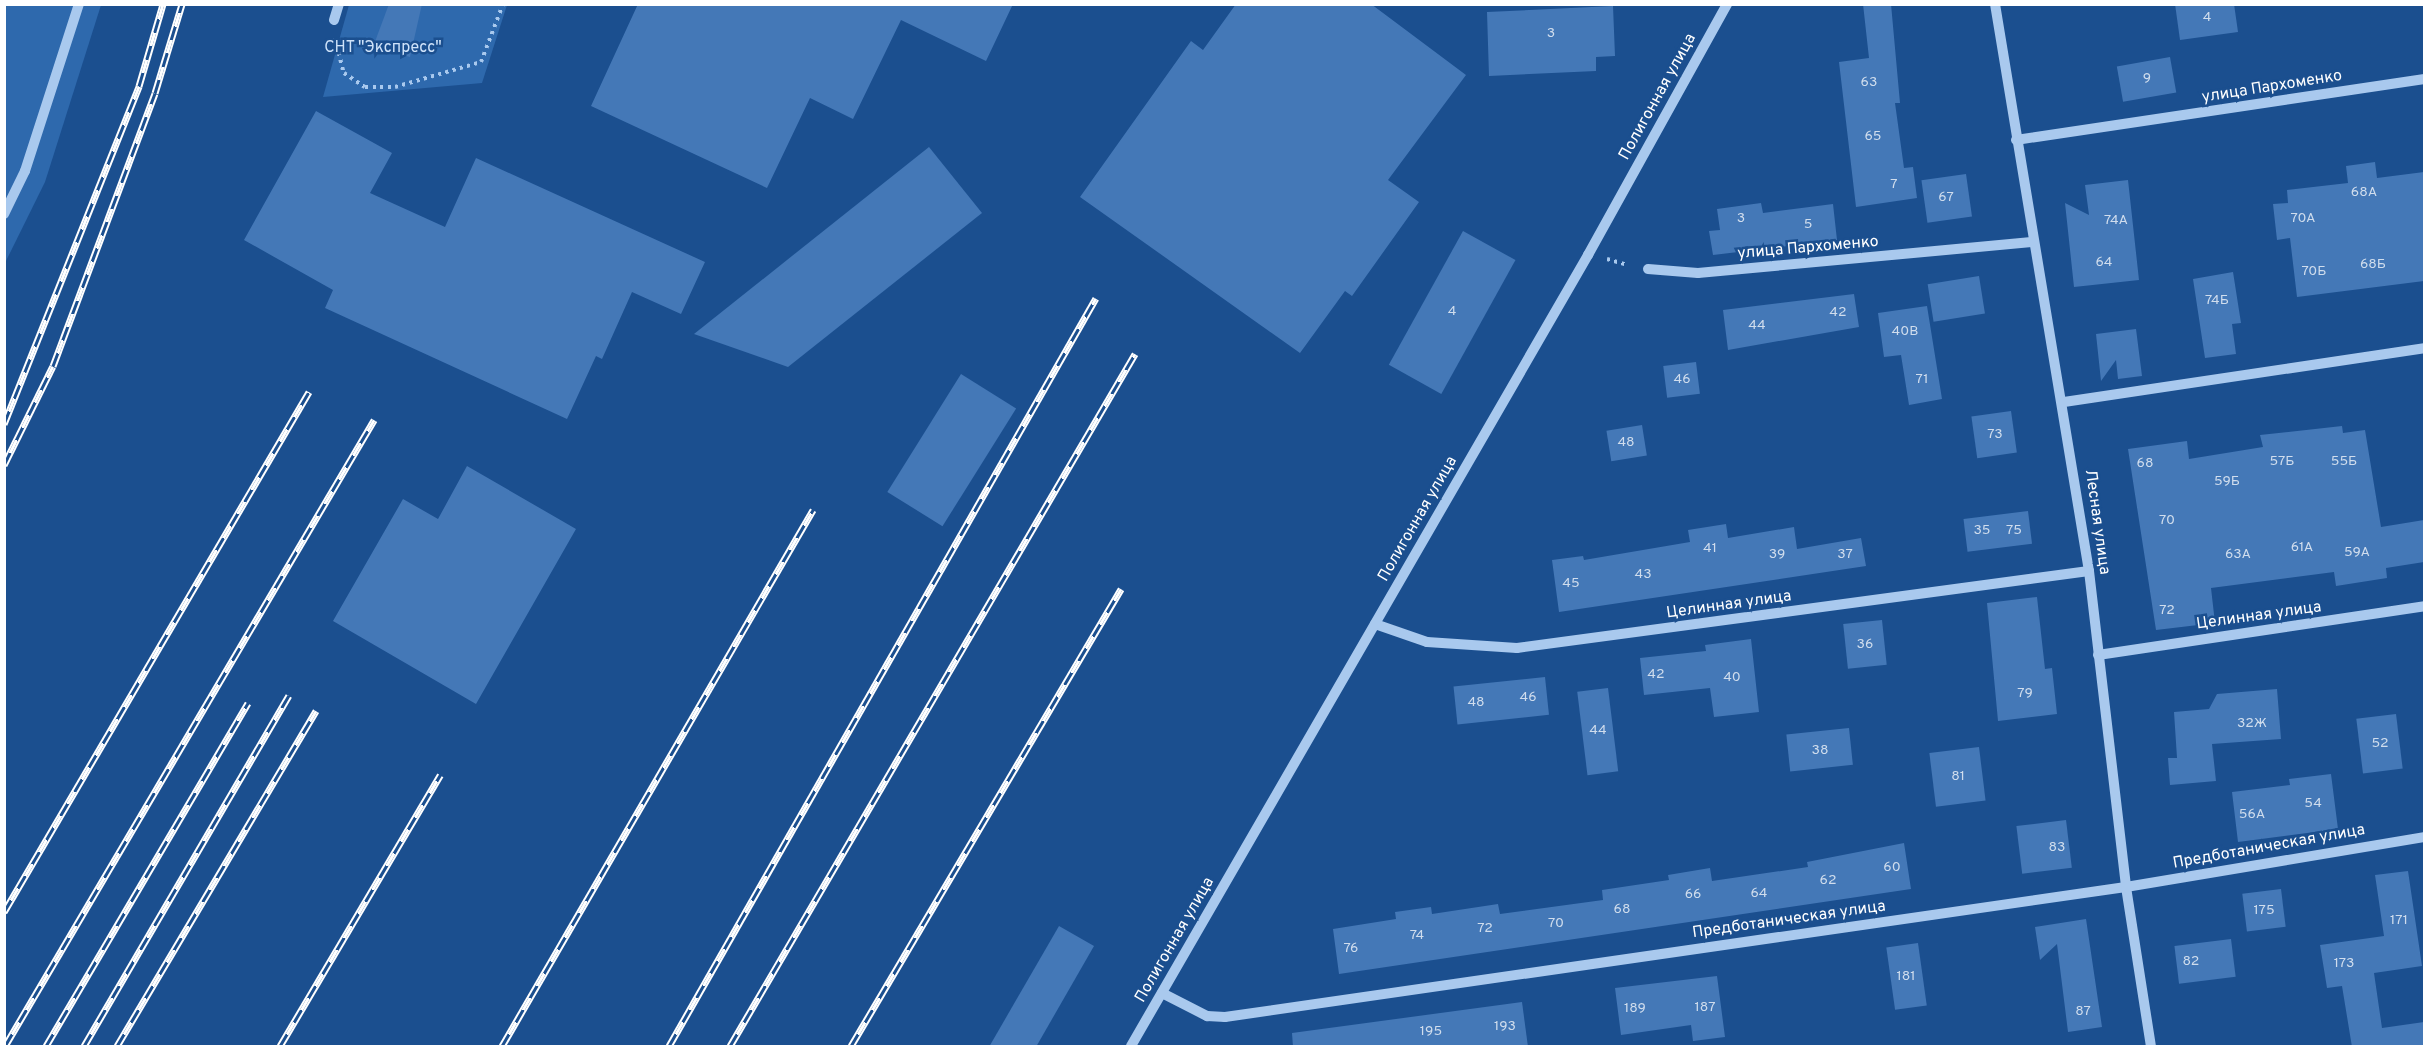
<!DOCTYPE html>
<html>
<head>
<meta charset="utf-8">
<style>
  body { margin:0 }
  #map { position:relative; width:2429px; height:1051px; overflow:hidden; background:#1b4f8f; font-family:Overpass,sans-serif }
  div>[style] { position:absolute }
  .green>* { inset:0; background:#2e69ad }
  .building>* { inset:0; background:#4478b7; transform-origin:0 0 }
  .path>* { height:4px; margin-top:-2px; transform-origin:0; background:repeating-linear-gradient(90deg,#a9c9ee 0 3px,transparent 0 7.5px) }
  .minor>* { height:10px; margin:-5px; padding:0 5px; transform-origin:5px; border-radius:5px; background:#a9c9ee }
  .rail>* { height:7px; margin-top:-3.5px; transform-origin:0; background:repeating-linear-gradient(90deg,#1b4f8f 0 14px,#fff 0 28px); box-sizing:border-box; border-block:2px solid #fff }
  span { translate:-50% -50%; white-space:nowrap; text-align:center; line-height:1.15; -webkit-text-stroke:5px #1b4f8f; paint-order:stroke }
  .number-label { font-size:14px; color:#d0dded }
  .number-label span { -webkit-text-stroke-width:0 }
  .park-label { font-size:16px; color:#cfe3fa }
  .street-label { font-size:16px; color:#fff }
  .frame { position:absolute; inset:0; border:6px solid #fff; pointer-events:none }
</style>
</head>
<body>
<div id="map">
  <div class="green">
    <i style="clip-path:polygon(5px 5px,101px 5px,45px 182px,5px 263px)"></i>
    <i style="clip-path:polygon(349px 5px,507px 5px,482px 83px,323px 97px)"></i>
  </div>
  <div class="building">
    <i style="clip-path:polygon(389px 4px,422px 4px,410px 57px,373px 47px)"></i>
    <i style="clip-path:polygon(638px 4px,1013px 4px,986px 61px,901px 20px,853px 119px,810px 98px,767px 188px,591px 106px)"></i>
    <i style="clip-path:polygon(1236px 4px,1371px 4px,1466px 75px,1388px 180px,1419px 202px,1352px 296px,1345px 291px,1300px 353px,1080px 197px,1191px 41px,1203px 50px)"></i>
    <i style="clip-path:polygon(1863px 4px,1891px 4px,1900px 103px,1895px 103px,1904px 168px,1913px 167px,1917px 198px,1856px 207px,1839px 62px,1869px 58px)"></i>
    <i style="clip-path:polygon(2175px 4px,2234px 4px,2238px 32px,2180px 40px)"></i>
    <i style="clip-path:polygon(1613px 6px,1615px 56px,1596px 57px,1596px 71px,1489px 76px,1487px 12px)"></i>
    <i style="left:2170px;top:57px;width:36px;height:54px;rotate:80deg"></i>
    <i style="clip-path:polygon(316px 111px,392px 153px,370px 193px,445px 227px,476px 158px,705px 262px,681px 314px,632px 292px,602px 359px,596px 356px,567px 419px,325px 308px,333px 290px,244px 240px)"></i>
    <i style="clip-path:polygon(929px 147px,982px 213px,788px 367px,694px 334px)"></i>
    <i style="clip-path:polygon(2375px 162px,2377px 178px,2424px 172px,2424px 281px,2297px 297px,2290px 238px,2277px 240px,2273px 204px,2288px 203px,2287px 190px,2348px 183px,2346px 166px)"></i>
    <i style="left:1966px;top:174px;width:43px;height:45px;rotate:82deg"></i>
    <i style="clip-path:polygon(2128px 180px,2139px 280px,2074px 287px,2065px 203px,2089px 215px,2085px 185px)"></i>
    <i style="clip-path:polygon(1761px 203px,1763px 213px,1833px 204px,1837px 240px,1713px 255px,1709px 231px,1720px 230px,1717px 209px)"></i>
    <i style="left:1463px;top:231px;width:60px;height:153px;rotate:29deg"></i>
    <i style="clip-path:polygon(2233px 272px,2241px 323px,2232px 324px,2236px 354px,2205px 358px,2193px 279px)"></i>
    <i style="left:1979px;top:276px;width:38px;height:52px;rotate:81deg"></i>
    <i style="clip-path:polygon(1854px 294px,1859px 327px,1728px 350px,1723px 310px)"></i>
    <i style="clip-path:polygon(1927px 306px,1942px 399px,1909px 405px,1901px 355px,1884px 357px,1878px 313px)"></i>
    <i style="clip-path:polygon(2136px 329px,2142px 376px,2118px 379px,2116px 360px,2101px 381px,2096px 334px)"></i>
    <i style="left:1696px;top:362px;width:32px;height:33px;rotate:83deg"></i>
    <i style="left:961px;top:374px;width:65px;height:139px;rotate:32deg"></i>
    <i style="left:2011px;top:411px;width:42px;height:40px;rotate:82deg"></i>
    <i style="left:1642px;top:425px;width:31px;height:36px;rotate:81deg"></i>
    <i style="clip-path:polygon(2342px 426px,2343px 433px,2365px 430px,2381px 527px,2424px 520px,2424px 562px,2386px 568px,2387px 578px,2336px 586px,2334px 572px,2211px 588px,2215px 623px,2156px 630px,2128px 449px,2187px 441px,2189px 459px,2263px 447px,2260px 435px)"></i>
    <i style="clip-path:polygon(467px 466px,576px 529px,476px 704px,333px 621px,403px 499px,438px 519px)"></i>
    <i style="left:2028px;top:511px;width:33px;height:65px;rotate:83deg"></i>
    <i style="clip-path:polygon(1726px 524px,1728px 538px,1794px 527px,1797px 549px,1861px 538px,1866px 566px,1559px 612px,1552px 560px,1583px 556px,1584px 560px,1690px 542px,1688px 530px)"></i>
    <i style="clip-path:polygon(2037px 597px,2045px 669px,2052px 668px,2057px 714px,1998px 721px,1987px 603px)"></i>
    <i style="left:1882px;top:620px;width:45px;height:39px;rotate:84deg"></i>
    <i style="clip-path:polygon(1751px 639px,1759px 712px,1714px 717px,1710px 688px,1644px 695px,1640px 658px,1706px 651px,1705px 645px)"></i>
    <i style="left:1545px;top:677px;width:38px;height:92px;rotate:84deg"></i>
    <i style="left:1608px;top:688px;width:84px;height:31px;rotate:83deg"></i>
    <i style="clip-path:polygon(2277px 689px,2281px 739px,2212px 744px,2216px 781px,2170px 785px,2168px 758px,2177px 758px,2174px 712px,2209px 709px,2217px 694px)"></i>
    <i style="left:2396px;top:714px;width:55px;height:40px;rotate:83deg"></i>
    <i style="left:1849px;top:728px;width:37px;height:63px;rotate:84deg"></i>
    <i style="left:1979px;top:747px;width:54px;height:50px;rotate:83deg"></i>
    <i style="clip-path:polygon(2331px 774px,2338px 829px,2238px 842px,2232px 792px,2290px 785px,2289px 779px)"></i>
    <i style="left:2066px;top:820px;width:48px;height:50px;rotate:83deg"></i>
    <i style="clip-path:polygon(1904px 843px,1911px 889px,1339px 974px,1333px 929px,1396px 919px,1395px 912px,1431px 907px,1432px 914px,1498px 904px,1500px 914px,1603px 900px,1602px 890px,1669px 880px,1668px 875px,1710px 868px,1712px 881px,1808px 867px,1807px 862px)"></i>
    <i style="clip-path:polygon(2408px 871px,2422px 966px,2374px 973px,2382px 1028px,2424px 1022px,2424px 1047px,2352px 1047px,2342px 986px,2327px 988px,2320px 945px,2384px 936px,2375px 875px)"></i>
    <i style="left:2281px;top:889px;width:38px;height:39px;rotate:83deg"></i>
    <i style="clip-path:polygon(2086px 919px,2102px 1027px,2068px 1032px,2057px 944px,2040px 960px,2035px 927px)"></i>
    <i style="clip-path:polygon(1059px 926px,1094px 946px,1036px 1047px,989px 1047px)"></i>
    <i style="left:2231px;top:939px;width:38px;height:57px;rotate:83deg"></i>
    <i style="left:1918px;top:943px;width:63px;height:32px;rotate:82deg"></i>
    <i style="clip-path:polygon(1717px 976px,1725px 1037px,1693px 1041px,1691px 1025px,1621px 1035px,1615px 988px)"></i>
    <i style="clip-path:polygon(1522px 1002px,1528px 1047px,1293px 1047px,1292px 1033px)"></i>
  </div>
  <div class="path">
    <i style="left:335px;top:38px;width:36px;rotate:76deg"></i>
    <i style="left:344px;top:73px;width:25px;rotate:34deg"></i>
    <i style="left:365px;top:87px;width:30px"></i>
    <i style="left:395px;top:87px;width:90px;rotate:-16.2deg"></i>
    <i style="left:481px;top:62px;width:62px;rotate:-69.2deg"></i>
    <i style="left:1607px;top:259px;width:22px;rotate:16deg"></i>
  </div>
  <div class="minor">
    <i style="left:1995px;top:4px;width:575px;rotate:80.59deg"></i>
    <i style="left:2089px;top:571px;width:318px;rotate:83.3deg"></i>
    <i style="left:2126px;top:887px;width:161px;rotate:81.1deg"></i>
    <i style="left:334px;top:20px;width:17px;rotate:-73deg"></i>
    <i style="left:2016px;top:140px;width:413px;rotate:-8.5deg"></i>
    <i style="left:4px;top:214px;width:48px;rotate:-64deg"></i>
    <i style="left:25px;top:171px;width:176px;rotate:-72.1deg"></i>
    <i style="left:1648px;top:269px;width:50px;rotate:4.6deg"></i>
    <i style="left:1698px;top:273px;width:335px;rotate:-5.3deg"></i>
    <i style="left:2064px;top:402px;width:364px;rotate:-8.5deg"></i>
    <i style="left:1375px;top:624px;width:55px;rotate:19.1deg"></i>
    <i style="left:1427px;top:642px;width:90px;rotate:3.8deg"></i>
    <i style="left:1517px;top:648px;width:577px;rotate:-7.67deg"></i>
    <i style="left:2098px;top:655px;width:330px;rotate:-8.5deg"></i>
    <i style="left:1162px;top:993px;width:51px;rotate:27.1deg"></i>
    <i style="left:1207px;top:1016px;width:18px;rotate:3deg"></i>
    <i style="left:1225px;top:1017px;width:910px;rotate:-8.21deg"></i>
    <i style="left:2126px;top:887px;width:302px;rotate:-9.5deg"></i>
    <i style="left:1131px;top:1046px;width:914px;rotate:-59.98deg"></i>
    <i style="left:1588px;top:255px;width:287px;rotate:-61deg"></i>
  </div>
  <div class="rail">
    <i style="left:4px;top:424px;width:364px;rotate:-68.2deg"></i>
    <i style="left:139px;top:86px;width:85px;rotate:-73.7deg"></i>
    <i style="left:4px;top:465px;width:110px;rotate:-63.7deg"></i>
    <i style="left:53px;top:366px;width:291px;rotate:-69.5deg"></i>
    <i style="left:155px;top:93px;width:93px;rotate:-73.1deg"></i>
    <i style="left:4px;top:912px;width:603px;rotate:-59.61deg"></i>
    <i style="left:5px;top:1046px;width:727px;rotate:-59.48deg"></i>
    <i style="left:46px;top:1046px;width:398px;rotate:-59.5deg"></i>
    <i style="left:84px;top:1046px;width:406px;rotate:-59.7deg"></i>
    <i style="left:117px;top:1046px;width:390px;rotate:-59.3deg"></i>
    <i style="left:280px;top:1046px;width:315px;rotate:-59.4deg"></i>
    <i style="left:502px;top:1046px;width:620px;rotate:-59.88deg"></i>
    <i style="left:669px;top:1046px;width:861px;rotate:-60.28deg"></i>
    <i style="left:730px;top:1046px;width:802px;rotate:-59.66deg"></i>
    <i style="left:851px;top:1046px;width:531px;rotate:-59.42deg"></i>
  </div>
  <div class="number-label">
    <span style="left:2207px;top:18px">4</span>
    <span style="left:1551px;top:34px">3</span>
    <span style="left:2147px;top:79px">9</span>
    <span style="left:1869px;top:83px">63</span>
    <span style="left:1873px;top:137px">65</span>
    <span style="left:1894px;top:185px">7</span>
    <span style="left:2364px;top:193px">68А</span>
    <span style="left:1946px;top:198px">67</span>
    <span style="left:1741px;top:219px">3</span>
    <span style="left:2303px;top:219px">70А</span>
    <span style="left:2116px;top:221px">74А</span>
    <span style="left:1808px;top:225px">5</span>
    <span style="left:2104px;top:263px">64</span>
    <span style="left:2373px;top:265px">68Б</span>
    <span style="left:2314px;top:272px">70Б</span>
    <span style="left:2217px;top:301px">74Б</span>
    <span style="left:1452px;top:312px">4</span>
    <span style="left:1838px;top:313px">42</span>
    <span style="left:1757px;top:326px">44</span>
    <span style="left:1905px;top:332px">40В</span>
    <span style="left:1682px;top:380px">46</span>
    <span style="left:1922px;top:380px">71</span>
    <span style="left:1995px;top:435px">73</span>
    <span style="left:1626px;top:443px">48</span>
    <span style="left:2282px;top:462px">57Б</span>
    <span style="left:2344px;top:462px">55Б</span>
    <span style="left:2145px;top:464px">68</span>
    <span style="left:2227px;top:482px">59Б</span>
    <span style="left:2167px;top:521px">70</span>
    <span style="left:1982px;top:531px">35</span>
    <span style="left:2014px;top:531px">75</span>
    <span style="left:2302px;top:548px">61А</span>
    <span style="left:1710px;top:549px">41</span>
    <span style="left:2357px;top:553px">59А</span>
    <span style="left:1777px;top:555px">39</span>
    <span style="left:1845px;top:555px">37</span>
    <span style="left:2238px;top:555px">63А</span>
    <span style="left:1643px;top:575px">43</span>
    <span style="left:1571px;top:584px">45</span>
    <span style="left:2167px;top:611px">72</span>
    <span style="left:1865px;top:645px">36</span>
    <span style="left:1656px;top:675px">42</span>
    <span style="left:1732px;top:678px">40</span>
    <span style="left:2025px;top:694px">79</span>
    <span style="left:1528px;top:698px">46</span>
    <span style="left:1476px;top:703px">48</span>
    <span style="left:2252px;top:724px">32Ж</span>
    <span style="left:1598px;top:731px">44</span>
    <span style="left:2380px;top:744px">52</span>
    <span style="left:1820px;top:751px">38</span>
    <span style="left:1958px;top:777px">81</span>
    <span style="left:2313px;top:804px">54</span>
    <span style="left:2252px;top:815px">56А</span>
    <span style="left:2057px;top:848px">83</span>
    <span style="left:1892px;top:868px">60</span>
    <span style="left:1828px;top:881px">62</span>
    <span style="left:1759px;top:894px">64</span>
    <span style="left:1693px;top:895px">66</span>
    <span style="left:1622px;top:910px">68</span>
    <span style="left:2264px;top:911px">175</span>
    <span style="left:2399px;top:921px">171</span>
    <span style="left:1556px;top:924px">70</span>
    <span style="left:1485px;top:929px">72</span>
    <span style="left:1417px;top:936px">74</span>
    <span style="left:1351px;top:949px">76</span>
    <span style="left:2191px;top:962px">82</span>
    <span style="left:2344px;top:964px">173</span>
    <span style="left:1906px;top:977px">181</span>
    <span style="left:1705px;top:1008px">187</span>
    <span style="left:1635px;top:1009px">189</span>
    <span style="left:2083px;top:1012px">87</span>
    <span style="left:1505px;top:1027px">193</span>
    <span style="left:1431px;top:1032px">195</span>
  </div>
  <div class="park-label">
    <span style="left:383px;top:48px">СНТ "Экспресс"</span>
  </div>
  <div class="street-label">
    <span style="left:2272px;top:87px;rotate:-9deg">улица Пархоменко</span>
    <span style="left:1658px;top:97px;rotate:-61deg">Полигонная улица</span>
    <span style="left:1808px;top:248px;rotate:-5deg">улица Пархоменко</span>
    <span style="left:1418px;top:519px;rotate:-60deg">Полигонная улица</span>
    <span style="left:2097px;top:522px;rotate:82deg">Лесная улица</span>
    <span style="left:1729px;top:605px;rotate:-8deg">Целинная улица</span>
    <span style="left:2259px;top:616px;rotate:-8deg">Целинная улица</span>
    <span style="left:2269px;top:847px;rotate:-10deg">Предботаническая улица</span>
    <span style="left:1789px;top:920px;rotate:-8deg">Предботаническая улица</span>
    <span style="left:1175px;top:940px;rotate:-60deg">Полигонная улица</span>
  </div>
  <div class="frame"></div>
</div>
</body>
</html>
